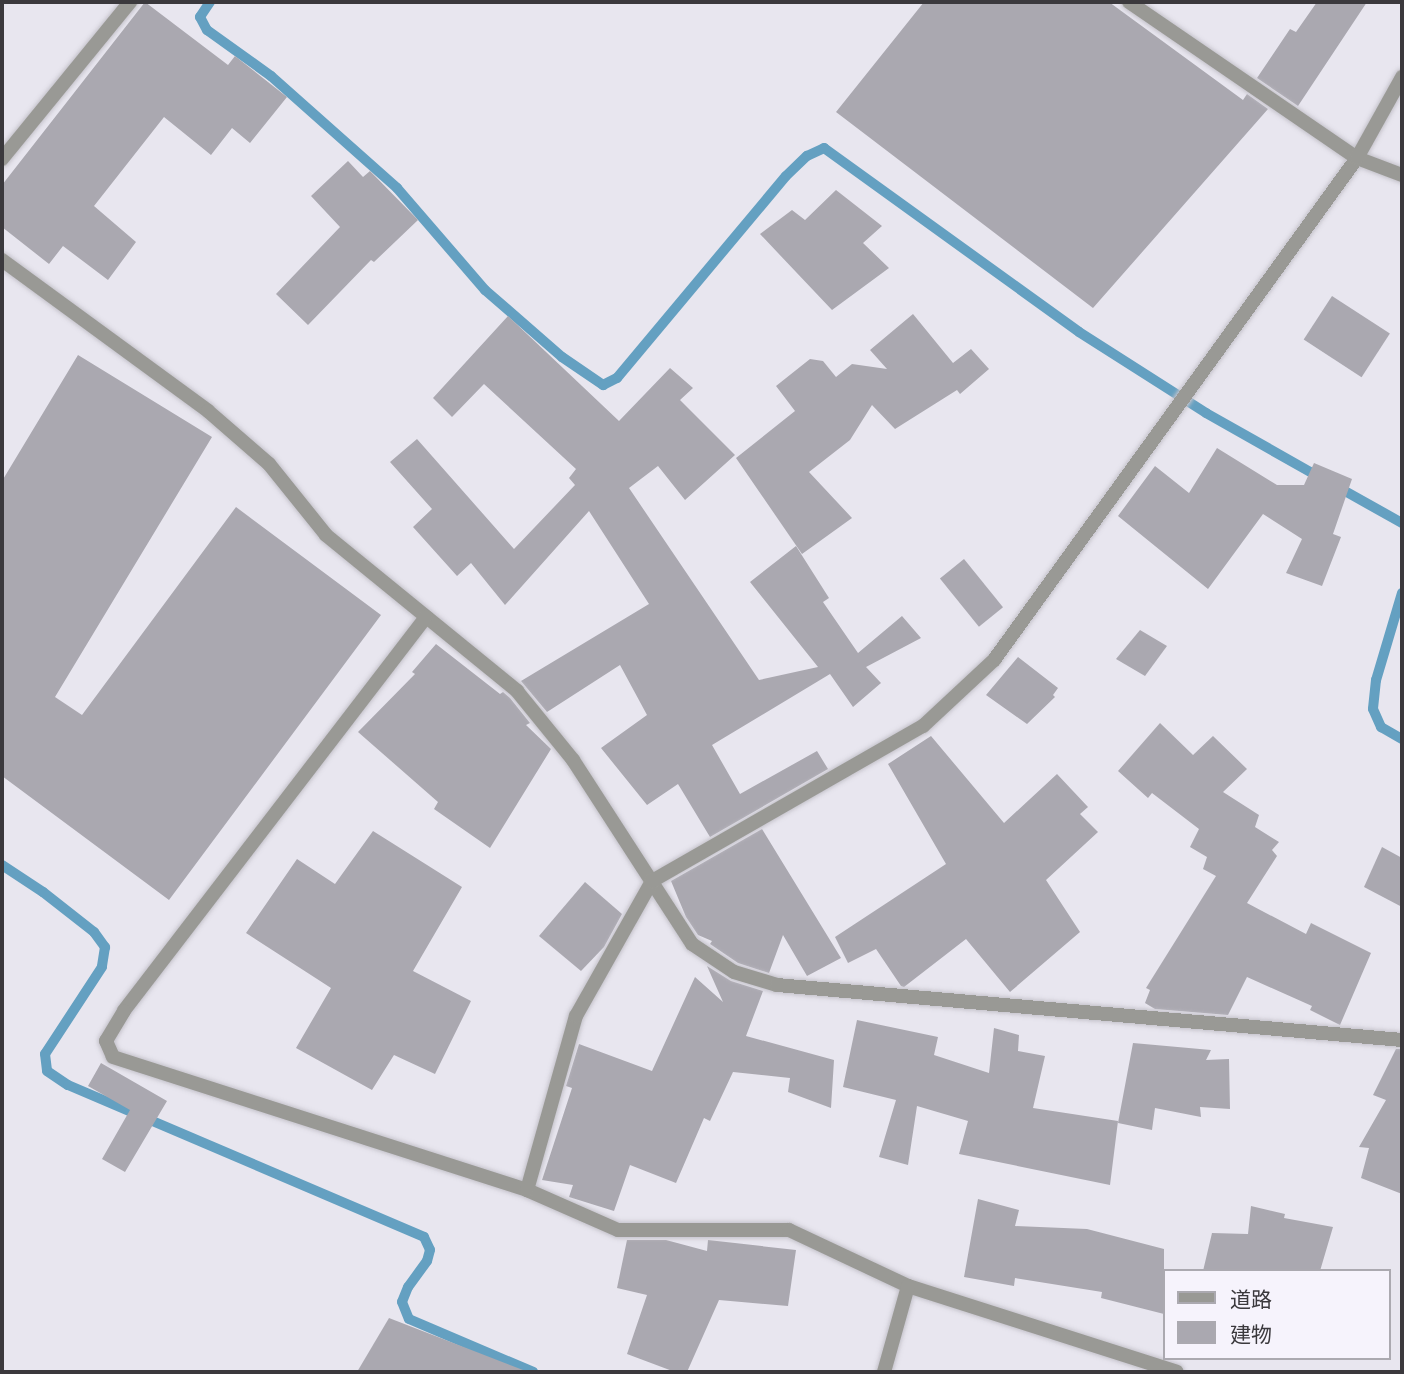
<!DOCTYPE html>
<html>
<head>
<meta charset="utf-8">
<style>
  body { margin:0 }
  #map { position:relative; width:1404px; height:1374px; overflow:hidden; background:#e8e6ef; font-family:Inter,"Noto Sans JP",sans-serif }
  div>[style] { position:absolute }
  .stream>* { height:10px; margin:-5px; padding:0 5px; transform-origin:5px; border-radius:5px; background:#64a0c1 }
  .building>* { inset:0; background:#aaa8b0; transform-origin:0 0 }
  .roads { filter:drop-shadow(0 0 2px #c5c3cb) drop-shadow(0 0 2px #c5c3cb) }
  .street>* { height:14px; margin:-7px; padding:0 7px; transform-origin:7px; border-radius:7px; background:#999995 }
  span { translate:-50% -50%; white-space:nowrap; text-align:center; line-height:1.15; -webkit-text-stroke:5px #f6f3fc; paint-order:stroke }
  .frame { position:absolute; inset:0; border:4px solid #3b393d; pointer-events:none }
  .legend { position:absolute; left:1163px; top:1269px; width:228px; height:91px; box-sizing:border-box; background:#f6f3fc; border:2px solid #aba9b0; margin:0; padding:9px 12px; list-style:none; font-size:21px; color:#3b393d }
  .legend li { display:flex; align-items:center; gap:14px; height:35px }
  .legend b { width:35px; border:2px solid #aba9b0 }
</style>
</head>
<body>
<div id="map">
  <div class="stream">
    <i style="left:210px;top:2px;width:18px;rotate:124deg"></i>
    <i style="left:200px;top:17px;width:15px;rotate:62deg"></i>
    <i style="left:207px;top:30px;width:79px;rotate:35.7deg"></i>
    <i style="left:271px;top:76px;width:169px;rotate:41.6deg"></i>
    <i style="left:397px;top:188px;width:135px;rotate:49.2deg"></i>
    <i style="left:485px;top:290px;width:102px;rotate:41deg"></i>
    <i style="left:562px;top:357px;width:50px;rotate:34.3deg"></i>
    <i style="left:603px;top:385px;width:16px;rotate:-27deg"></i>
    <i style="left:617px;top:378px;width:263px;rotate:-50.1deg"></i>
    <i style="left:786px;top:176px;width:29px;rotate:-44deg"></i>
    <i style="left:807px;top:156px;width:19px;rotate:-25deg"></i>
    <i style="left:824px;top:148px;width:314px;rotate:35.8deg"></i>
    <i style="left:1079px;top:332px;width:151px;rotate:32.5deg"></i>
    <i style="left:1206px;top:413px;width:130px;rotate:29.5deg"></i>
    <i style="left:1336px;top:486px;width:76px;rotate:29.3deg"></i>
    <i style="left:1402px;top:593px;width:91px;rotate:106.6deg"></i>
    <i style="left:1376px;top:680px;width:29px;rotate:96deg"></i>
    <i style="left:1373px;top:709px;width:20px;rotate:66deg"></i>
    <i style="left:1381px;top:727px;width:24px;rotate:30deg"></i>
    <i style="left:2px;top:865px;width:49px;rotate:33.4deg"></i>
    <i style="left:43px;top:892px;width:65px;rotate:38.1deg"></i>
    <i style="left:94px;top:932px;width:19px;rotate:54deg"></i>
    <i style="left:105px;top:947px;width:20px;rotate:99deg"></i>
    <i style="left:102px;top:967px;width:104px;rotate:123.2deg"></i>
    <i style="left:45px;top:1054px;width:17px;rotate:83deg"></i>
    <i style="left:47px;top:1071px;width:25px;rotate:34deg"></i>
    <i style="left:68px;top:1085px;width:387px;rotate:23.1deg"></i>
    <i style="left:424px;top:1237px;width:14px;rotate:65deg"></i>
    <i style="left:430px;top:1250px;width:11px;rotate:105deg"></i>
    <i style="left:427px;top:1261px;width:32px;rotate:126deg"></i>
    <i style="left:408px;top:1287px;width:16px;rotate:112deg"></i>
    <i style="left:402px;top:1302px;width:18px;rotate:68deg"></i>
    <i style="left:409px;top:1319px;width:135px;rotate:23.1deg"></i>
  </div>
  <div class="building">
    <i style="clip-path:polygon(145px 2px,228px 65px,235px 56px,287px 97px,250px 143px,232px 128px,211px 155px,164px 117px,94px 206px,136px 242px,108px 280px,63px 246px,49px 264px,2px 227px,2px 185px)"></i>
    <i style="clip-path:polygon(924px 2px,1109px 2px,1243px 100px,1247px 94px,1268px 109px,1093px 308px,836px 112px)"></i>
    <i style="clip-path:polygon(1317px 2px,1367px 2px,1298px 106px,1257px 78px,1290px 29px,1296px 32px)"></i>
    <i style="clip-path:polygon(348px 161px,363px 177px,370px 171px,418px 220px,374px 262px,371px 260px,308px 325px,276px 294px,340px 227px,311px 196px)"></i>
    <i style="clip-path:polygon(836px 190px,882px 226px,863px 243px,889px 268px,832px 310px,760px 234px,792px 210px,805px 220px)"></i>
    <i style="left:1332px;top:296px;width:69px;height:52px;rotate:33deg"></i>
    <i style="clip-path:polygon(913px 314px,953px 363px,971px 349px,989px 369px,960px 394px,957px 390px,895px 429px,872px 405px,850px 440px,809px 472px,852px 518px,802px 554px,736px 458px,795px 411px,776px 386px,810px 359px,823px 361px,836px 377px,852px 364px,887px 369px,870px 350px)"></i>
    <i style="clip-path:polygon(508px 316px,619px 421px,670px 368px,693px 388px,680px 400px,735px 455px,685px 500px,658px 466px,629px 488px,759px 680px,818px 667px,750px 582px,796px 546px,829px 598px,823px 602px,858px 653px,902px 616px,921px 638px,866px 667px,881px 683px,853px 707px,830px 674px,712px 745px,740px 794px,817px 751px,828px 769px,710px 837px,678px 784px,647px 805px,601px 748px,647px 715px,620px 665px,547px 712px,521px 681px,649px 604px,589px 511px,505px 605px,471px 563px,457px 576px,413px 527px,432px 509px,390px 462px,417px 439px,514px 549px,575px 485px,569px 478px,576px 469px,484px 384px,452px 417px,433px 398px)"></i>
    <i style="clip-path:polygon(78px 355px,212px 437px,55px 697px,82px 715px,236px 507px,381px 615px,169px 900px,2px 776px,2px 481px)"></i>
    <i style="clip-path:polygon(1217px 448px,1277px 485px,1304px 485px,1314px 463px,1352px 479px,1333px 534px,1341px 537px,1322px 586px,1286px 573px,1302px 539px,1263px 514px,1208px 589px,1118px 516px,1155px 466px,1189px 493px)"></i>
    <i style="left:964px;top:559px;width:62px;height:31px;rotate:51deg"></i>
    <i style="clip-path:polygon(1140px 630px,1167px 646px,1145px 676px,1116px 659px)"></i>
    <i style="clip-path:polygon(436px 644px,500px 694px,503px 692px,510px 698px,530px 723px,526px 725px,551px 749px,490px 848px,434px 809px,438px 802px,358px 732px,415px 674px,412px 672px)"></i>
    <i style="clip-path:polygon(1018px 657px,1058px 688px,1053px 695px,1055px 697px,1027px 724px,986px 695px)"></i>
    <i style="clip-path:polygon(1160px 723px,1193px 755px,1213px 736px,1247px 769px,1223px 792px,1259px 815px,1255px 827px,1279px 842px,1272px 850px,1277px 856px,1247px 903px,1306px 934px,1311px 923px,1371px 953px,1340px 1025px,1310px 1010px,1312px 1006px,1247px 977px,1228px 1015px,1155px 1009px,1145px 1003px,1150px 990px,1146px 988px,1216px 876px,1203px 869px,1207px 857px,1190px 847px,1199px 829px,1152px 793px,1148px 798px,1118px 771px)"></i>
    <i style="clip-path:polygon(931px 736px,1004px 823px,1057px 774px,1088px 807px,1080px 814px,1098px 832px,1046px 880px,1080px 932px,1010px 992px,966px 939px,904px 987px,901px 986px,876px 949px,848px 963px,835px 937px,946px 864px,888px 764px)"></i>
    <i style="clip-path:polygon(762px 829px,841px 958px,807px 976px,783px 935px,769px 973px,738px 963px,710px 944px,712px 941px,698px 935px,686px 917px,671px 881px)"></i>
    <i style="clip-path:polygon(373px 831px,462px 887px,413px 971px,471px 1001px,435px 1074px,394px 1055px,372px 1090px,296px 1048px,331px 988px,246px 933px,297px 859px,335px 884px)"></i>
    <i style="clip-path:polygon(1382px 847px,1402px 858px,1402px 907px,1364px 887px)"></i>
    <i style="clip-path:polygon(585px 882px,622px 914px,604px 947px,581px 971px,539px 936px)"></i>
    <i style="clip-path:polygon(707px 966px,731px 981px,763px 991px,746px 1036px,834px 1060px,831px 1108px,788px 1092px,790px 1078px,733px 1072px,710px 1121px,704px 1118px,676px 1183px,630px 1165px,614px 1211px,569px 1197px,573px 1185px,542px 1180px,572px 1088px,566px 1086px,579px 1044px,652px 1071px,695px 977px,723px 1002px)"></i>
    <i style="clip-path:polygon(857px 1020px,938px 1037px,934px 1055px,989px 1073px,994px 1028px,1019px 1035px,1018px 1051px,1045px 1056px,1033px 1108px,1118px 1121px,1110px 1185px,959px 1154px,968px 1121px,917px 1106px,908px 1165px,879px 1157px,896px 1100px,843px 1087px)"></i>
    <i style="clip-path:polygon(1133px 1043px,1211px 1050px,1206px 1060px,1229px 1059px,1230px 1109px,1200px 1107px,1201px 1117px,1155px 1108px,1152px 1130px,1118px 1123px)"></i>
    <i style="clip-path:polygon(1396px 1049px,1402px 1049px,1402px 1194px,1361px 1178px,1369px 1148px,1359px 1147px,1386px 1100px,1373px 1095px)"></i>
    <i style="clip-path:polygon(101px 1063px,167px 1101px,125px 1172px,102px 1159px,130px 1110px,88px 1086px)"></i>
    <i style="clip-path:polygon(978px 1199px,1019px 1210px,1015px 1226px,1087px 1229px,1164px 1249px,1164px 1314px,1101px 1298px,1102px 1292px,1015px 1278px,1014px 1286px,964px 1277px)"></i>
    <i style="clip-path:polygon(1251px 1206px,1285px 1214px,1284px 1218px,1333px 1227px,1320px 1271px,1203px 1271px,1212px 1233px,1248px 1234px)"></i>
    <i style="clip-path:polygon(627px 1240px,666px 1240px,707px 1251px,708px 1240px,796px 1250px,788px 1306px,719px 1300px,687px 1372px,675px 1372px,627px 1354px,647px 1295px,617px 1288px)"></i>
    <i style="clip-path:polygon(389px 1318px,523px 1370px,523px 1372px,357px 1372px)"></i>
  </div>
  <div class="roads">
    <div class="street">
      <i style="left:1129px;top:2px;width:276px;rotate:34.4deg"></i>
      <i style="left:1357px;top:158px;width:48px;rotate:20.7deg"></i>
      <i style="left:2px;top:159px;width:203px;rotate:-50.8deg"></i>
      <i style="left:2px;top:260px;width:255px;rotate:36.2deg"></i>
      <i style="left:208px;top:411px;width:81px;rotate:41deg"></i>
      <i style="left:269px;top:464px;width:91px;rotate:51.2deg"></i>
      <i style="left:326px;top:535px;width:247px;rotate:39.2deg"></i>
      <i style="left:517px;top:691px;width:89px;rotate:50.9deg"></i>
      <i style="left:573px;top:760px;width:219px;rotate:57.1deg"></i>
      <i style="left:692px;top:944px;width:50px;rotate:33.7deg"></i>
      <i style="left:734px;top:972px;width:45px;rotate:16.8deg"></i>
      <i style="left:777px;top:985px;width:627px;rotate:5.03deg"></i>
      <i style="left:426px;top:617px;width:496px;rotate:127.5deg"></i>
      <i style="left:124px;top:1011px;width:35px;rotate:121deg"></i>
      <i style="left:106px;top:1041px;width:17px;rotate:66deg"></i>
      <i style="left:113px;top:1057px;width:435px;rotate:17.8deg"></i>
      <i style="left:527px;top:1190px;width:99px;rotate:23.7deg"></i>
      <i style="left:618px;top:1230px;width:171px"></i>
      <i style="left:789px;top:1230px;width:132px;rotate:25.2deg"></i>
      <i style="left:908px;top:1286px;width:282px;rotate:17.7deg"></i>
      <i style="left:527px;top:1190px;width:181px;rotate:-74.3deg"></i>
      <i style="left:576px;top:1016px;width:155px;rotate:-60.6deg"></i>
      <i style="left:652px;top:881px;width:312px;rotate:-29.8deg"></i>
      <i style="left:923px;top:726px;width:97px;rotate:-42.9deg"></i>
      <i style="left:994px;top:660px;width:619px;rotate:-54.13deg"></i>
      <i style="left:1357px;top:158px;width:93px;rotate:-60.9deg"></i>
      <i style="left:884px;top:1372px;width:89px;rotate:-74.4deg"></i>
    </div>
  </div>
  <div class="frame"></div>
  <ul class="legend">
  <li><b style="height:9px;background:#999995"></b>道路</li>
  <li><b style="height:19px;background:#aaa8b0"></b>建物</li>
  </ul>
</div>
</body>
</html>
